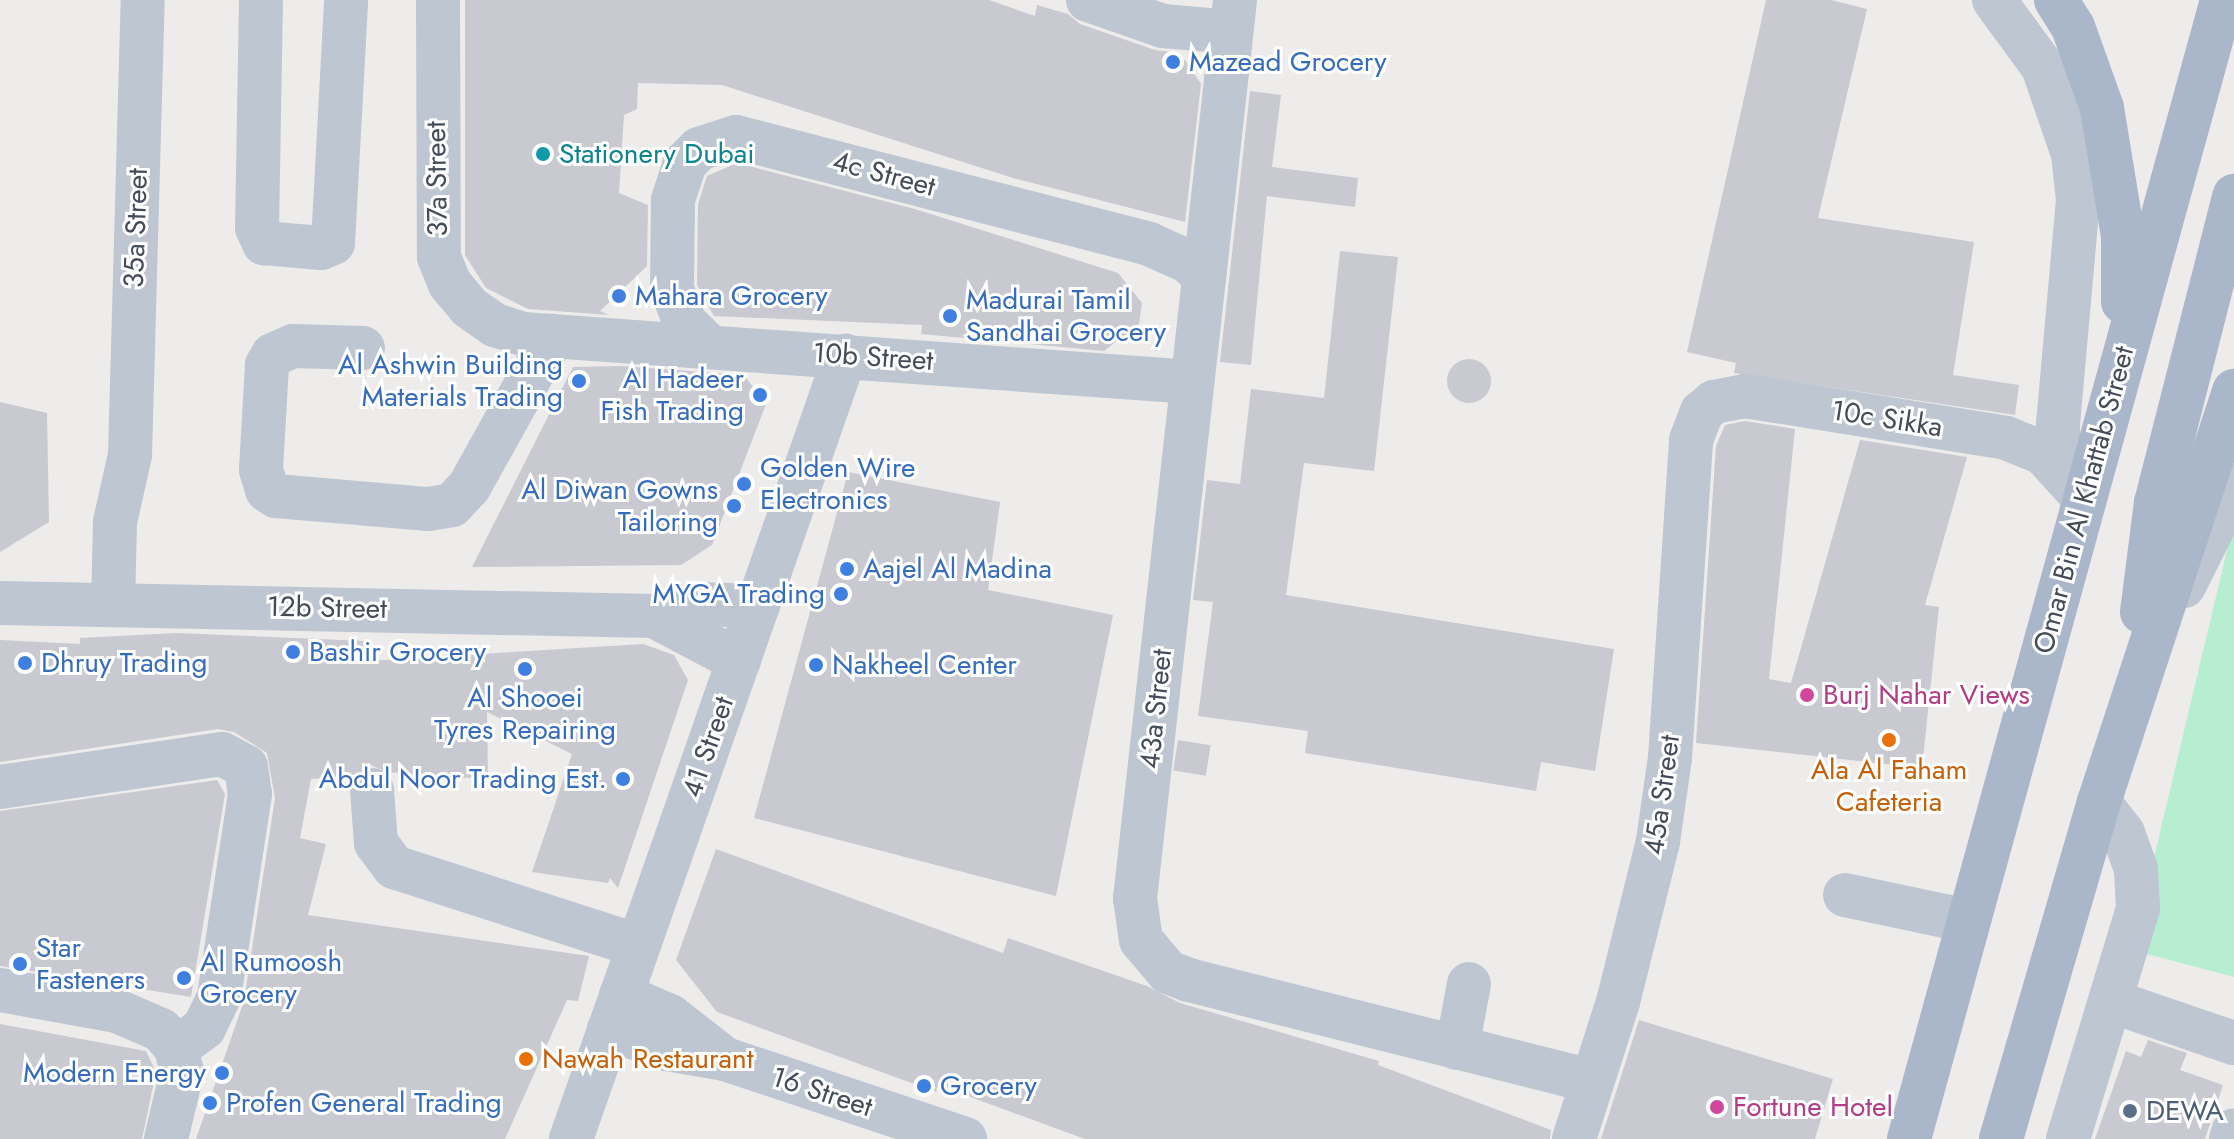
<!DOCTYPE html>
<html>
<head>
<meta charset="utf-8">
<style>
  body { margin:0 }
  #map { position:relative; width:2234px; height:1139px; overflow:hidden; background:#eeebeb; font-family:Jost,sans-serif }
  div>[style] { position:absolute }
  .green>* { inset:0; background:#b7eed2 }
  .building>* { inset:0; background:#c8c9d1; transform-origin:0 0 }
  .round { border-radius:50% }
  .minor>* { height:44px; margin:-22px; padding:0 22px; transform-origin:22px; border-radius:22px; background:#bec6d1 }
  .major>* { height:44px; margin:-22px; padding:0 22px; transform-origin:22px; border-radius:22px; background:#aab7cb }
  .dots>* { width:22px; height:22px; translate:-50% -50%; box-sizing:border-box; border:4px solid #fff; border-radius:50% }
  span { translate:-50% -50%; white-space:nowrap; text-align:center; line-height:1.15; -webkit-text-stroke:6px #fff; paint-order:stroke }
  .shop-label { font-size:28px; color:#366cbe }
  .left { translate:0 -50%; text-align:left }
  .right { translate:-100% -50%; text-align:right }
  .culture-label { font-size:28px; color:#0d838f }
  .street-label { font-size:28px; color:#444c59 }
  .hotel-label { font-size:28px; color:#b23c85 }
  .food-label { font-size:28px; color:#c56008 }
  .service-label { font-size:28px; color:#4e5e75 }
</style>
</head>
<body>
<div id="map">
  <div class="green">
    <i style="clip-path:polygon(2233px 525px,2234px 525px,2234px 977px,2132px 950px)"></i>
  </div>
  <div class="building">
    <i style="clip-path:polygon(465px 0,989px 0,1035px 16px,1037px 5px,1068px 14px,1080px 24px,1155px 50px,1180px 53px,1201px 84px,1185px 222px,1013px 178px,722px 85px,638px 83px,637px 109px,624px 115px,619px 193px,648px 205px,647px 266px,600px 311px,609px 315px,528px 309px,486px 288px,465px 255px)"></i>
    <i style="clip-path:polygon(1766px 0,1831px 0,1867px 9px,1818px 218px,1974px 242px,1953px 375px,2019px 385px,2015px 415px,1734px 373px,1736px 363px,1687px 352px)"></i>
    <i style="clip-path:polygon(1250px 91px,1281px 95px,1272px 167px,1358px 178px,1355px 207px,1267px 196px,1251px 365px,1220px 362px)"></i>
    <i style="clip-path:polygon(737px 163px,915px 209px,1118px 273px,1142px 303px,1139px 324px,1104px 351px,921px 334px,922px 325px,714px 316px,697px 285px,698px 204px,707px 176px)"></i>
    <i style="clip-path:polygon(1340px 251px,1398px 257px,1374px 471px,1304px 463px,1286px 595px,1614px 649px,1595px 771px,1541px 762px,1536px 791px,1305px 753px,1308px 731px,1198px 716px,1213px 602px,1193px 600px,1207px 480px,1240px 484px,1251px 389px,1324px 398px)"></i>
    <i class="round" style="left:1447px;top:359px;width:44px;height:44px"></i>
    <i style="clip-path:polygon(621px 366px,744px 375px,766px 404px,712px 545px,681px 565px,472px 567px,573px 367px)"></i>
    <i style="clip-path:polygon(0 402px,47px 413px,49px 522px,0 552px)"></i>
    <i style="clip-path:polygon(1745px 421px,1795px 429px,1769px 679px,1791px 683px,1860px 440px,1967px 457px,1925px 605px,1939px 607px,1922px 768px,1696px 743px,1716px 446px,1725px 425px)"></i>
    <i style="clip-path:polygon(848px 472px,1000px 502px,988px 590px,1113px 615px,1056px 896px,754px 818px)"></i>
    <i style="clip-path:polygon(177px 633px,365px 641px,368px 661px,643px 644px,674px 655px,688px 680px,618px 888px,610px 878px,608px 883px,532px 872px,572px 754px,487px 712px,488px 777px,408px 780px,407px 772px,389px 773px,371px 765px,352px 776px,311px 779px,300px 838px,326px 844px,308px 915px,589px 956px,578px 1001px,567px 1000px,505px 1139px,196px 1139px,244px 1001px,275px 798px,267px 753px,234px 732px,218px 729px,0 762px,0 640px,80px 644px,80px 638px)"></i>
    <i style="left:1178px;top:740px;width:33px;height:31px;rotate:9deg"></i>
    <i style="clip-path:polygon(217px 780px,225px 794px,191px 997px,0 966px,0 811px)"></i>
    <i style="clip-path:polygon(716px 849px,1003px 953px,1008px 938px,1147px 986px,1180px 1003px,1379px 1061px,1378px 1065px,1551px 1130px,1550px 1139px,1085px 1139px,938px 1085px,936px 1092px,717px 1012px,676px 960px)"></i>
    <i style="clip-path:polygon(1639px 1020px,1833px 1079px,1815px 1139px,1601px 1139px)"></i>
    <i style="clip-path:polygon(0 1024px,146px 1051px,156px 1072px,142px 1139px,0 1139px)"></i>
    <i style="clip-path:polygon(2148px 1040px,2187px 1053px,2180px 1070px,2223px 1085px,2205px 1139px,2095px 1139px,2126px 1051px,2141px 1057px)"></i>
  </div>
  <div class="minor">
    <i style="left:261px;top:0;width:228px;rotate:91deg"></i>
    <i style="left:257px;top:228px;width:17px;rotate:65deg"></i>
    <i style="left:264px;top:243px;width:57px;rotate:5deg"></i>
    <i style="left:321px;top:248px;width:13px;rotate:-23deg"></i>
    <i style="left:333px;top:243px;width:243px;rotate:-86.9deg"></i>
    <i style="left:438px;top:0;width:257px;rotate:89.8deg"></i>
    <i style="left:439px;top:257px;width:29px;rotate:68deg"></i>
    <i style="left:450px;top:284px;width:30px;rotate:50deg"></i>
    <i style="left:469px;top:307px;width:32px;rotate:35deg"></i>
    <i style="left:495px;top:325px;width:29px;rotate:18deg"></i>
    <i style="left:523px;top:334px;width:671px;rotate:4.1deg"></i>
    <i style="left:1088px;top:0;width:79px;rotate:19.1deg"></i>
    <i style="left:1163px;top:26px;width:68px;rotate:5deg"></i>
    <i style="left:1235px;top:0;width:904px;rotate:96.35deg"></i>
    <i style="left:1135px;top:898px;width:42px;rotate:81.9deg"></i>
    <i style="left:1141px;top:940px;width:42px;rotate:49.8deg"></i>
    <i style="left:1168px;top:972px;width:22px;rotate:21deg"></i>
    <i style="left:1189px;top:980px;width:415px;rotate:14.1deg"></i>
    <i style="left:1994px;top:0;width:83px;rotate:53.8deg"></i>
    <i style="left:2043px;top:67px;width:92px;rotate:71deg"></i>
    <i style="left:2073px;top:154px;width:46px;rotate:83.8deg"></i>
    <i style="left:2078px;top:200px;width:225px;rotate:95.1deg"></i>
    <i style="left:2058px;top:424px;width:43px;rotate:88.7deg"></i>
    <i style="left:707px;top:344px;width:30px;rotate:-136deg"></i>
    <i style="left:685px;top:323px;width:36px;rotate:-111deg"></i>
    <i style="left:672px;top:289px;width:89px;rotate:-89.4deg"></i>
    <i style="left:673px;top:200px;width:39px;rotate:-72deg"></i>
    <i style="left:685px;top:163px;width:20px;rotate:-45deg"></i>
    <i style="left:699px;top:149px;width:39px;rotate:-18deg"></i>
    <i style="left:736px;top:137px;width:427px;rotate:14.5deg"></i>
    <i style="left:1149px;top:244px;width:44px;rotate:24.2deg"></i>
    <i style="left:1189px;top:262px;width:21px;rotate:45deg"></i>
    <i style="left:363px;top:348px;width:70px;rotate:-178.4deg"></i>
    <i style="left:293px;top:346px;width:22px;rotate:156deg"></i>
    <i style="left:273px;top:355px;width:12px;rotate:121deg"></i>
    <i style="left:267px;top:365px;width:105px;rotate:93.3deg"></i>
    <i style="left:261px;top:470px;width:21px;rotate:73deg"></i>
    <i style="left:267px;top:490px;width:11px;rotate:34deg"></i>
    <i style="left:276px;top:496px;width:153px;rotate:4.9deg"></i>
    <i style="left:428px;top:509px;width:24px;rotate:-9deg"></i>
    <i style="left:452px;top:505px;width:25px;rotate:-47deg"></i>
    <i style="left:469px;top:487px;width:173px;rotate:-60.9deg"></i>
    <i style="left:2184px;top:586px;width:112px;rotate:-63.4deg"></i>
    <i style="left:0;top:603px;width:654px;rotate:1.14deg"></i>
    <i style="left:654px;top:616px;width:47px;rotate:-14.9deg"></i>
    <i style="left:699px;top:604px;width:59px;rotate:1.9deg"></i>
    <i style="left:113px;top:605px;width:83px;rotate:-88.6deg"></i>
    <i style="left:115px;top:522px;width:69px;rotate:-77.4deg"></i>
    <i style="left:130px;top:455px;width:455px;rotate:-88.4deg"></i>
    <i style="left:654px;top:616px;width:96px;rotate:27.9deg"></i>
    <i style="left:0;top:787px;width:224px;rotate:-8.5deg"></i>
    <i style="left:222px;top:754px;width:27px;rotate:28deg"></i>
    <i style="left:246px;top:767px;width:27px;rotate:82deg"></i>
    <i style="left:250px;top:794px;width:205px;rotate:98.7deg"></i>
    <i style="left:219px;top:997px;width:34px;rotate:116deg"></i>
    <i style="left:204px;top:1028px;width:34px;rotate:144deg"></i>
    <i style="left:372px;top:790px;width:53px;rotate:85.7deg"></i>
    <i style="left:376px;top:843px;width:30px;rotate:53deg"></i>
    <i style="left:394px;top:867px;width:256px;rotate:17.9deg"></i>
    <i style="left:1845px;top:895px;width:126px;rotate:11.9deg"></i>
    <i style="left:0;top:990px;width:119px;rotate:10.2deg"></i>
    <i style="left:117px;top:1011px;width:48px;rotate:23.4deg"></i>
    <i style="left:161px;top:1030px;width:23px;rotate:50deg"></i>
    <i style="left:176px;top:1048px;width:25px;rotate:76deg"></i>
    <i style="left:182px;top:1072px;width:69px;rotate:103.4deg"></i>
    <i style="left:621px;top:995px;width:53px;rotate:23.2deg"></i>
    <i style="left:670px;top:1016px;width:63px;rotate:38deg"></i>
    <i style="left:2111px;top:1001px;width:130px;rotate:18.9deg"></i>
    <i style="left:609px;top:1029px;width:61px;rotate:19deg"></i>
    <i style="left:667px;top:1049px;width:59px;rotate:9.8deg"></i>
    <i style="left:725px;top:1059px;width:253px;rotate:18.4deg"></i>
    <i style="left:1457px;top:1048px;width:65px;rotate:-79.4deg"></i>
    <i style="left:571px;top:1139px;width:830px;rotate:-70.71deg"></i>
    <i style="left:1574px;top:1139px;width:144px;rotate:-72.2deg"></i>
    <i style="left:1618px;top:1002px;width:166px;rotate:-76deg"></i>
    <i style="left:1658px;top:841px;width:84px;rotate:-81.8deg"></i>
    <i style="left:1670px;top:758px;width:319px;rotate:-86.2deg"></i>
    <i style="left:1691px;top:440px;width:30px;rotate:-69deg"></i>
    <i style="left:1702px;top:412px;width:16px;rotate:-40deg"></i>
    <i style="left:1714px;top:402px;width:32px;rotate:-11deg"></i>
    <i style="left:1745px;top:396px;width:264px;rotate:9.1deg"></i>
    <i style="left:2006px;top:438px;width:40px;rotate:22deg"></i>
    <i style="left:2043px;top:453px;width:61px;rotate:47.7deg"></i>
    <i style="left:2068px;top:1139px;width:241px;rotate:-73.1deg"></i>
    <i style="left:2138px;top:908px;width:39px;rotate:-93deg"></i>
    <i style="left:2136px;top:869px;width:38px;rotate:-110deg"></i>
    <i style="left:2123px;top:833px;width:39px;rotate:-128deg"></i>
    <i style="left:2231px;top:1139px;width:9px;rotate:-72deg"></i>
  </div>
  <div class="major">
    <i style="left:2056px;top:0;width:32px;rotate:58deg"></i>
    <i style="left:2073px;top:27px;width:86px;rotate:70.3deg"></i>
    <i style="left:2102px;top:108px;width:130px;rotate:80.7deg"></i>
    <i style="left:2123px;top:236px;width:66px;rotate:90deg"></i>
    <i style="left:2142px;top:612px;width:110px;rotate:-82.7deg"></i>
    <i style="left:2156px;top:503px;width:317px;rotate:-75.7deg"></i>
    <i style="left:1909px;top:1139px;width:1181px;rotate:-74.63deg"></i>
    <i style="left:2001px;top:1139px;width:351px;rotate:-73.8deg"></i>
    <i style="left:2099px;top:802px;width:433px;rotate:-71.8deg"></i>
  </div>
  <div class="dots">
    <i style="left:1173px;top:62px;background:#3f7fe0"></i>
    <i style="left:543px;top:154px;background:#0f9aa8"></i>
    <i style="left:619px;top:296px;background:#3f7fe0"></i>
    <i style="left:950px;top:316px;background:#3f7fe0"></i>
    <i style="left:579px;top:381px;background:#3f7fe0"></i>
    <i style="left:760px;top:395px;background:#3f7fe0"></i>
    <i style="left:744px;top:484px;background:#3f7fe0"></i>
    <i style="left:734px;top:506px;background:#3f7fe0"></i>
    <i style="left:847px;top:569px;background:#3f7fe0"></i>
    <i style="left:841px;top:594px;background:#3f7fe0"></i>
    <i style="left:293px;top:652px;background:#3f7fe0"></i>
    <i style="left:25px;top:663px;background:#3f7fe0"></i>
    <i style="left:816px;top:665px;background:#3f7fe0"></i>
    <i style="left:525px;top:669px;background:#3f7fe0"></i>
    <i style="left:1807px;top:695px;background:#d1479c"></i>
    <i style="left:1889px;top:740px;background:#e8710a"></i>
    <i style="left:623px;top:779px;background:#3f7fe0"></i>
    <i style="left:20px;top:964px;background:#3f7fe0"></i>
    <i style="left:184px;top:978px;background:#3f7fe0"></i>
    <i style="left:526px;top:1059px;background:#e8710a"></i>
    <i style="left:222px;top:1073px;background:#3f7fe0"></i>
    <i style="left:924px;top:1086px;background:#3f7fe0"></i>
    <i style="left:210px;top:1103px;background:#3f7fe0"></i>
    <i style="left:1717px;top:1107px;background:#d1479c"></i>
    <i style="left:2130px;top:1111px;background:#5c6f8a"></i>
  </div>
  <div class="shop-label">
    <span class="left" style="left:1189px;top:62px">Mazead Grocery</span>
    <span class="left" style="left:635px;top:296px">Mahara Grocery</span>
    <span class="left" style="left:966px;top:316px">Madurai Tamil<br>Sandhai Grocery</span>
    <span class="right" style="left:563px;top:381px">Al Ashwin Building<br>Materials Trading</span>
    <span class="right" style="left:744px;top:395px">Al Hadeer<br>Fish Trading</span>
    <span class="left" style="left:760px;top:484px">Golden Wire<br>Electronics</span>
    <span class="right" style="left:718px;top:506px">Al Diwan Gowns<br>Tailoring</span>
    <span class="left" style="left:863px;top:569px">Aajel Al Madina</span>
    <span class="right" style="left:825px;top:594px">MYGA Trading</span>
    <span class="left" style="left:309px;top:652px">Bashir Grocery</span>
    <span class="left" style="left:41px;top:663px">Dhruy Trading</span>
    <span class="left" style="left:832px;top:665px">Nakheel Center</span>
    <span style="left:525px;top:714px">Al Shooei<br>Tyres Repairing</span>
    <span class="right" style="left:607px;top:779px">Abdul Noor Trading Est.</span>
    <span class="left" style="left:36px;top:964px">Star<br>Fasteners</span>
    <span class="left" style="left:200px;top:978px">Al Rumoosh<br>Grocery</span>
    <span class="right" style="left:206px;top:1073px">Modern Energy</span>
    <span class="left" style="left:940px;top:1086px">Grocery</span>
    <span class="left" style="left:226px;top:1103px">Profen General Trading</span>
  </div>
  <div class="culture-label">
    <span class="left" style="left:559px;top:154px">Stationery Dubai</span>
  </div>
  <div class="street-label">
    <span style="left:884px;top:174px;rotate:15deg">4c Street</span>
    <span style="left:437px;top:179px;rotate:-91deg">37a Street</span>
    <span style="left:136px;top:228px;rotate:-88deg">35a Street</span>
    <span style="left:873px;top:357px;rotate:4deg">10b Street</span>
    <span style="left:1887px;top:419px;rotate:9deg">10c Sikka</span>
    <span style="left:2084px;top:500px;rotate:-75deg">Omar Bin Al Khattab Street</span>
    <span style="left:327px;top:608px;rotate:1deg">12b Street</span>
    <span style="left:1156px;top:709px;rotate:-84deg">43a Street</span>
    <span style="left:708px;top:747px;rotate:-71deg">41 Street</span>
    <span style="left:1662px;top:795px;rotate:-82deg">45a Street</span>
    <span style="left:822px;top:1092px;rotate:18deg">16 Street</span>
  </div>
  <div class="hotel-label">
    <span class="left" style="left:1823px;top:695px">Burj Nahar Views</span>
    <span class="left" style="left:1733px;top:1107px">Fortune Hotel</span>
  </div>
  <div class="food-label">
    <span style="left:1889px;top:786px">Ala Al Faham<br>Cafeteria</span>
    <span class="left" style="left:542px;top:1059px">Nawah Restaurant</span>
  </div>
  <div class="service-label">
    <span class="left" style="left:2146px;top:1111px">DEWA</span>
  </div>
</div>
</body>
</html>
